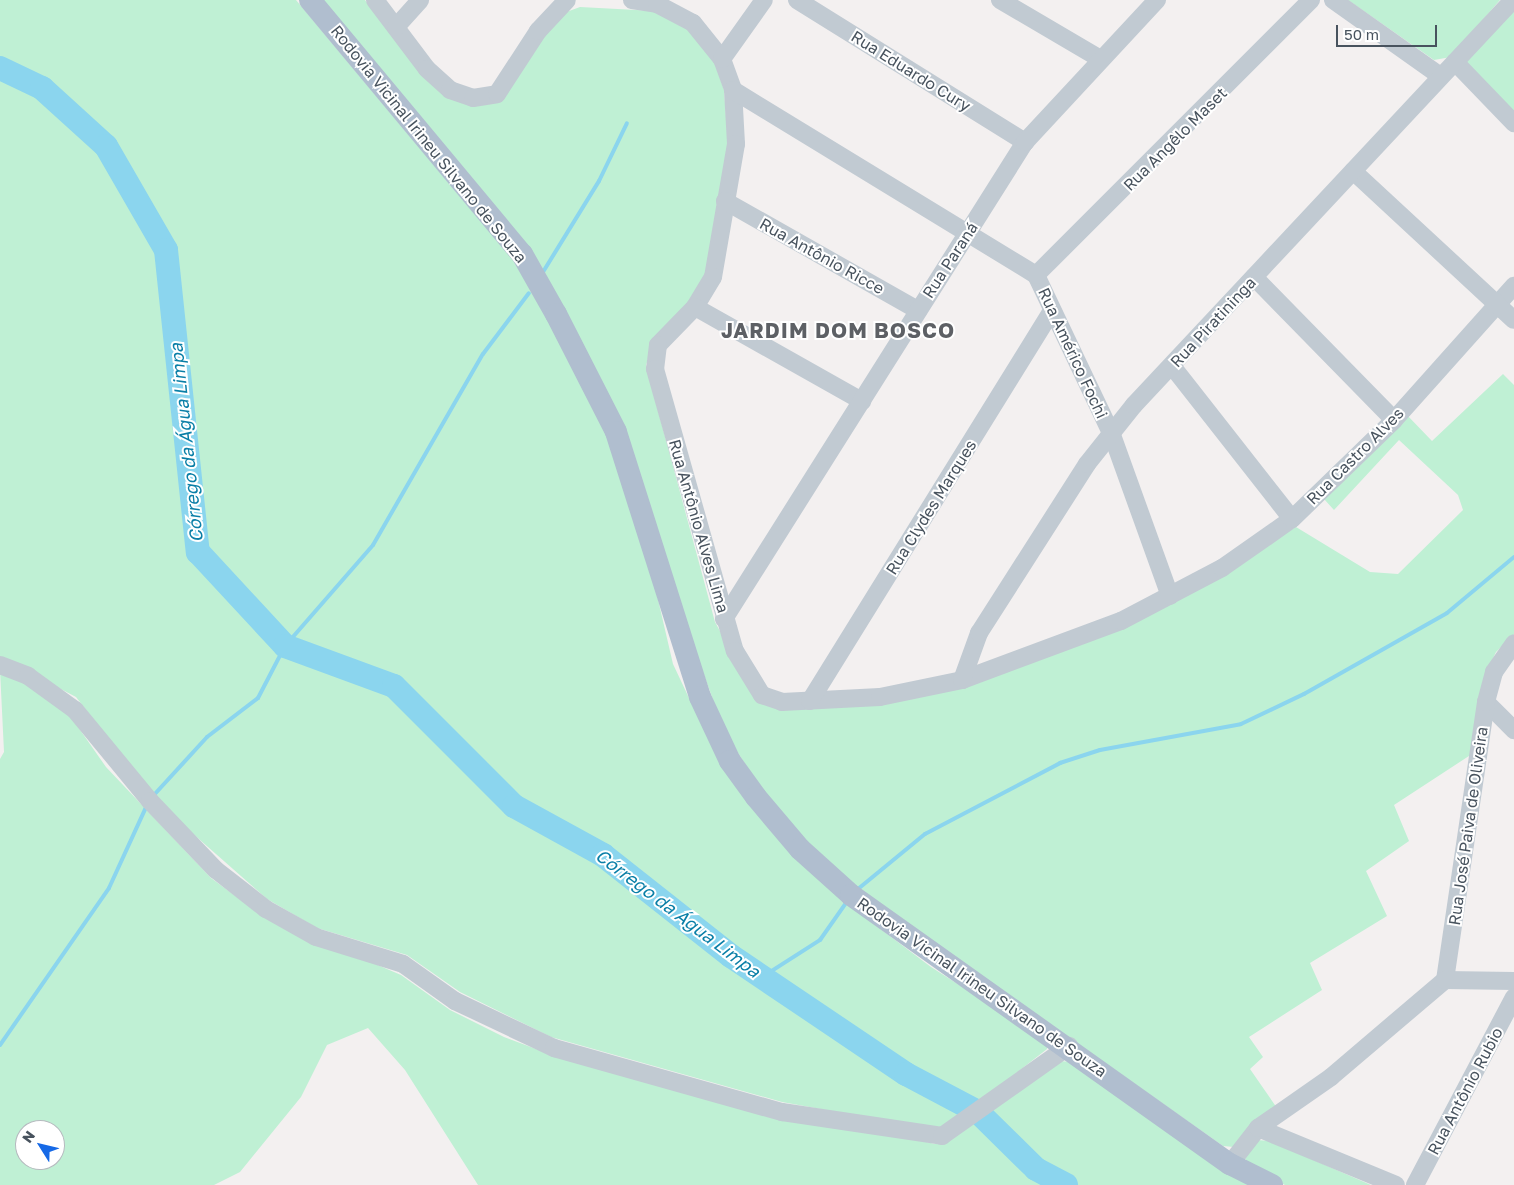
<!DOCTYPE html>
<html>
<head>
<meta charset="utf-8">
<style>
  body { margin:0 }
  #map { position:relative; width:1514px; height:1185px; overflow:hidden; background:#f3f0f0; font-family:"Golos Text",sans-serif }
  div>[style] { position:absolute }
  .green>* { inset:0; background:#bff0d4 }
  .stream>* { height:4px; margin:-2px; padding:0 2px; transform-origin:2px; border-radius:2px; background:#8bd5ee }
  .river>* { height:24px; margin:-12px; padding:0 12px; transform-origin:12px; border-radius:12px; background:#8bd5ee }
  .minor>* { height:18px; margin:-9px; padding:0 9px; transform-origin:9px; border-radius:9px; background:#c1cad2 }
  .major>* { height:22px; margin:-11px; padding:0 11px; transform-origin:11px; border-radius:11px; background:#b0becf }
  span { translate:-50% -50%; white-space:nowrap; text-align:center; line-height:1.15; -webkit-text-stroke:4px #fff; paint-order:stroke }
  .street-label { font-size:16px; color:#48535e }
  .water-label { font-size:18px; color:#0a7fa7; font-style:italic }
  .district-label { font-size:21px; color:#5d6065; font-weight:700; letter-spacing:1px }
  .north { position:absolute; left:15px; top:1120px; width:50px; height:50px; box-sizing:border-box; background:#fff; border:1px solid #b6babf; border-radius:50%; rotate:306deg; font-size:14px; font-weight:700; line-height:20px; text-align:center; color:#48535e }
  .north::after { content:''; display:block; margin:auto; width:18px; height:22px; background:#1669e6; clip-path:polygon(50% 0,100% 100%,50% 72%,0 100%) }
  .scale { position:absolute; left:1336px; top:25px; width:101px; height:22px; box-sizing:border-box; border:2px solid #48535e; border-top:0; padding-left:6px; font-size:15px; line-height:18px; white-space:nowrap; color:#48535e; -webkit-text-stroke:4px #fff; paint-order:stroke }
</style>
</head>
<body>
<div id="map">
  <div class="green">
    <i style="clip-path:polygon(0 0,296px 0,513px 260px,547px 316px,610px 439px,639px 518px,673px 664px,721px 766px,846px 903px,931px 967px,1047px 1041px,1047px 1049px,942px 1131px,782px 1102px,551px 1037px,460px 992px,407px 955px,317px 928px,267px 899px,158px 803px,76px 697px,0 657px)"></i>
    <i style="clip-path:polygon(320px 0,365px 0,390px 33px,471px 102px,526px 61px,561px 14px,580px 7px,655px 11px,687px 28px,715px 63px,724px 90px,728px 143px,707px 273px,690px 305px,652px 342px,646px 366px,715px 622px,758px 700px,875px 704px,1120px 627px,1296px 527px,1370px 572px,1398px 574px,1463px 510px,1458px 495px,1399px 440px,1334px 510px,1324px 499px,1406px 414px,1432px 441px,1503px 374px,1514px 385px,1514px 634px,1496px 652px,1487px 671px,1472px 754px,1394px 805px,1409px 841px,1366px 871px,1387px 916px,1310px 963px,1322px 990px,1249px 1037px,1263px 1057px,1250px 1069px,1277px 1108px,1234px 1147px,1223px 1146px,858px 889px,809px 844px,764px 793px,725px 733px,594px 370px)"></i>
    <i style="clip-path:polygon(1348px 0,1500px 0,1451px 57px,1434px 60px)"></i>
    <i style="clip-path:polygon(1514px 6px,1514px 114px,1465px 65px,1465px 58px)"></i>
    <i style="clip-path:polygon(evenodd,0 670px,27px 680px,71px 717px,106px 767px,211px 878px,261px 915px,401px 975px,450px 1010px,504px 1037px,552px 1055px,935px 1144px,948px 1140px,1058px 1061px,1074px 1062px,1254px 1185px,478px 1185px,405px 1070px,368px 1028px,327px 1045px,301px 1097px,240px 1172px,214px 1185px,0 1185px,0 759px,4px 752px,0 670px,25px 1130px,55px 1130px,55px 1160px,25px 1160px,25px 1130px)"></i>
    <i style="clip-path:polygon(1257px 1140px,1270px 1141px,1371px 1185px,1285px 1185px,1249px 1167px,1245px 1158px)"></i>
  </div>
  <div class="stream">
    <i style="left:543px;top:272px;width:107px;rotate:-58.4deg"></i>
    <i style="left:599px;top:181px;width:64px;rotate:-64.2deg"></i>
    <i style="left:153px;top:796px;width:80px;rotate:-47.5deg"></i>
    <i style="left:207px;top:737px;width:64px;rotate:-37.4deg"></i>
    <i style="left:258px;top:698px;width:59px;rotate:-62.6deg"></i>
    <i style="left:285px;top:646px;width:134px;rotate:-48.9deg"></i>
    <i style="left:373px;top:545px;width:220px;rotate:-60.1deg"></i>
    <i style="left:483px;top:354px;width:76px;rotate:-53deg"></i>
    <i style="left:858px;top:889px;width:87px;rotate:-39.4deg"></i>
    <i style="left:925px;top:834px;width:153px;rotate:-27.7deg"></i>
    <i style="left:1060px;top:763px;width:42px;rotate:-18deg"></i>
    <i style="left:1100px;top:750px;width:143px;rotate:-10.4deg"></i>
    <i style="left:1241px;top:724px;width:70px;rotate:-25.5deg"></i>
    <i style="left:1304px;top:694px;width:164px;rotate:-29.5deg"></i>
    <i style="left:1447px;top:613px;width:87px;rotate:-39.9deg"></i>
    <i style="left:762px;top:977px;width:69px;rotate:-32.5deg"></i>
    <i style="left:820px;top:940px;width:45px;rotate:-54.9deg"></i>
    <i style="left:0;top:1045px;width:191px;rotate:-55.2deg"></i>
    <i style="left:109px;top:888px;width:89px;rotate:-65.4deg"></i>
  </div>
  <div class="river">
    <i style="left:0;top:68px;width:47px;rotate:25.5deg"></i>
    <i style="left:42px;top:88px;width:86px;rotate:42.2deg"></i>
    <i style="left:106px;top:146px;width:120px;rotate:60deg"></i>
    <i style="left:166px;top:250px;width:304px;rotate:84deg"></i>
    <i style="left:198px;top:552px;width:128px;rotate:47.2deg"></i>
    <i style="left:285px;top:646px;width:116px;rotate:20.2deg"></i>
    <i style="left:394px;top:686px;width:170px;rotate:45deg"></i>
    <i style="left:514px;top:806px;width:102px;rotate:28.8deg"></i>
    <i style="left:603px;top:855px;width:163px;rotate:38.3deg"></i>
    <i style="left:731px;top:956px;width:211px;rotate:34deg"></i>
    <i style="left:906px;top:1074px;width:81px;rotate:27.8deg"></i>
    <i style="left:978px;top:1112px;width:81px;rotate:44.5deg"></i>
    <i style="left:1036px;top:1169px;width:34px;rotate:28deg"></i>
  </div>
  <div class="minor">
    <i style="left:375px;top:0;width:86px;rotate:53deg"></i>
    <i style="left:427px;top:69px;width:31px;rotate:42deg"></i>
    <i style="left:450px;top:90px;width:24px;rotate:19deg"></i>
    <i style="left:473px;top:98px;width:24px;rotate:-9deg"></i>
    <i style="left:497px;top:94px;width:75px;rotate:-56.9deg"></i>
    <i style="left:538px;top:31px;width:42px;rotate:-46.9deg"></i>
    <i style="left:632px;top:0;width:25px;rotate:9deg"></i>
    <i style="left:657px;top:4px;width:41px;rotate:27.8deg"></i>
    <i style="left:693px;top:23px;width:46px;rotate:51.1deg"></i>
    <i style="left:722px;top:59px;width:33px;rotate:70deg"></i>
    <i style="left:733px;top:90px;width:54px;rotate:86.8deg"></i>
    <i style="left:736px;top:144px;width:135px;rotate:99.8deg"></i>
    <i style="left:713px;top:277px;width:35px;rotate:121deg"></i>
    <i style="left:695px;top:307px;width:53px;rotate:134.2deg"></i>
    <i style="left:658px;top:345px;width:24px;rotate:97deg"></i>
    <i style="left:655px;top:369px;width:293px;rotate:74.2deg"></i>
    <i style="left:735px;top:651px;width:52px;rotate:58.5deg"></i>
    <i style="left:762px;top:695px;width:21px;rotate:19deg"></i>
    <i style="left:782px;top:702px;width:98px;rotate:-2.9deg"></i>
    <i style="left:880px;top:697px;width:84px;rotate:-11.7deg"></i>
    <i style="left:962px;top:680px;width:170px;rotate:-20.4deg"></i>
    <i style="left:1121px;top:621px;width:114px;rotate:-27.7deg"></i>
    <i style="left:1222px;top:568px;width:85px;rotate:-35deg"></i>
    <i style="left:1292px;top:519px;width:142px;rotate:-44.1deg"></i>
    <i style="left:1394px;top:420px;width:180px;rotate:-48.2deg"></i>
    <i style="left:797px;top:0;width:269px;rotate:31.9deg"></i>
    <i style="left:1000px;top:0;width:115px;rotate:30.4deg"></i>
    <i style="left:1333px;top:0;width:130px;rotate:35.3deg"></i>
    <i style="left:396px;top:27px;width:36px;rotate:-48deg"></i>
    <i style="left:722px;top:59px;width:72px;rotate:-54.6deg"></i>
    <i style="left:1455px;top:62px;width:85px;rotate:46deg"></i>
    <i style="left:733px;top:90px;width:355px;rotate:31.4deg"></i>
    <i style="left:1036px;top:275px;width:177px;rotate:64.6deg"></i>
    <i style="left:1112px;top:435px;width:171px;rotate:70.2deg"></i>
    <i style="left:1353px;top:171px;width:219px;rotate:42.8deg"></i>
    <i style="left:725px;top:201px;width:222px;rotate:29.5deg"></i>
    <i style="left:1036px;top:275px;width:389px;rotate:-45deg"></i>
    <i style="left:1254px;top:277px;width:200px;rotate:45.6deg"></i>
    <i style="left:695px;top:307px;width:192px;rotate:29.4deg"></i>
    <i style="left:1172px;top:366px;width:194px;rotate:51.9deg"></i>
    <i style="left:724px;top:619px;width:564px;rotate:-57.75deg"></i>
    <i style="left:1025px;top:142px;width:194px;rotate:-47.1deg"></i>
    <i style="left:0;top:665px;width:30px;rotate:21deg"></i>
    <i style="left:28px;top:676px;width:58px;rotate:35.9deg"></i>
    <i style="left:75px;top:710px;width:118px;rotate:50.5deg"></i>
    <i style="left:150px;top:801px;width:95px;rotate:46.3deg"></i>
    <i style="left:216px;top:870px;width:63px;rotate:38deg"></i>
    <i style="left:266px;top:909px;width:57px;rotate:29.2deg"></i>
    <i style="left:316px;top:937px;width:91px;rotate:17.2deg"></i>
    <i style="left:403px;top:964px;width:64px;rotate:35.4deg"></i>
    <i style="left:455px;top:1001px;width:110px;rotate:25.4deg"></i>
    <i style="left:554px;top:1048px;width:237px;rotate:15.7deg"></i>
    <i style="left:782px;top:1112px;width:162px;rotate:8.5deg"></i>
    <i style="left:942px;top:1136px;width:156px;rotate:-35.3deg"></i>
    <i style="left:962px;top:680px;width:50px;rotate:-70.1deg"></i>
    <i style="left:979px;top:633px;width:201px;rotate:-57.4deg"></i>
    <i style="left:1087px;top:464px;width:75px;rotate:-51.5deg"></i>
    <i style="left:1134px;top:405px;width:555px;rotate:-46.9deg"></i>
    <i style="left:810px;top:701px;width:457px;rotate:-58.2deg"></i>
    <i style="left:1486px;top:702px;width:40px;rotate:45deg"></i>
    <i style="left:1445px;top:980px;width:281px;rotate:-81.6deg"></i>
    <i style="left:1486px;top:702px;width:31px;rotate:-75deg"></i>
    <i style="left:1494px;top:672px;width:35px;rotate:-55deg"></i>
    <i style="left:1258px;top:1128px;width:149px;rotate:22.4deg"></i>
    <i style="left:1230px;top:1164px;width:46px;rotate:-52.1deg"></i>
    <i style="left:1258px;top:1128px;width:89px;rotate:-34.9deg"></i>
    <i style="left:1331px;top:1077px;width:150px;rotate:-40.4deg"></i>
    <i style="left:1445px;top:980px;width:69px;rotate:0.8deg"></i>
    <i style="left:1415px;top:1185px;width:212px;rotate:-62.2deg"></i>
  </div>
  <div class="major">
    <i style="left:310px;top:0;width:331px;rotate:50.2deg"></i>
    <i style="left:522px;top:254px;width:69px;rotate:60.5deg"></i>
    <i style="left:556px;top:314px;width:132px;rotate:63deg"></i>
    <i style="left:616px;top:432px;width:278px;rotate:72.4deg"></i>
    <i style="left:700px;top:697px;width:71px;rotate:64.9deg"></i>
    <i style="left:730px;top:761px;width:44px;rotate:54.2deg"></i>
    <i style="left:756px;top:797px;width:68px;rotate:49.8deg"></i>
    <i style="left:800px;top:849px;width:69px;rotate:42deg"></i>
    <i style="left:851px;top:895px;width:465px;rotate:35.4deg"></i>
    <i style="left:1230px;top:1164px;width:47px;rotate:26.6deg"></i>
  </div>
  <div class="street-label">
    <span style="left:911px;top:71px;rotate:32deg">Rua Eduardo Cury</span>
    <span style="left:1175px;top:139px;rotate:-45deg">Rua Angêlo Maset</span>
    <span style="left:429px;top:144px;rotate:51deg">Rodovia Vicinal Irineu Silvano de Souza</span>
    <span style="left:822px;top:256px;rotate:29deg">Rua Antônio Ricce</span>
    <span style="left:950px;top:260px;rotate:-57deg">Rua Paraná</span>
    <span style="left:1213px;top:322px;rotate:-47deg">Rua Piratininga</span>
    <span style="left:1073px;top:353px;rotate:65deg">Rua Américo Fochi</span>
    <span style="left:1355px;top:456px;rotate:-45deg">Rua Castro Alves</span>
    <span style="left:931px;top:507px;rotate:-58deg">Rua Clydes Marques</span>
    <span style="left:699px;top:526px;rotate:74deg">Rua Antônio Alves Lima</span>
    <span style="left:1468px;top:826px;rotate:-82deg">Rua José Paiva de Oliveira</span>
    <span style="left:982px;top:987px;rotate:35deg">Rodovia Vicinal Irineu Silvano de Souza</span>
    <span style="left:1465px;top:1091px;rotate:-62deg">Rua Antônio Rubio</span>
  </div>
  <div class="water-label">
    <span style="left:186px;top:443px;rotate:-96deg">Córrego da Água Limpa</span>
    <span style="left:678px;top:913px;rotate:37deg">Córrego da Água Limpa</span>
  </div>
  <div class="district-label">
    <span style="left:838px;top:330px">JARDIM DOM BOSCO</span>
  </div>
  <div class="north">N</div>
  <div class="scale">50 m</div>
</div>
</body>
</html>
